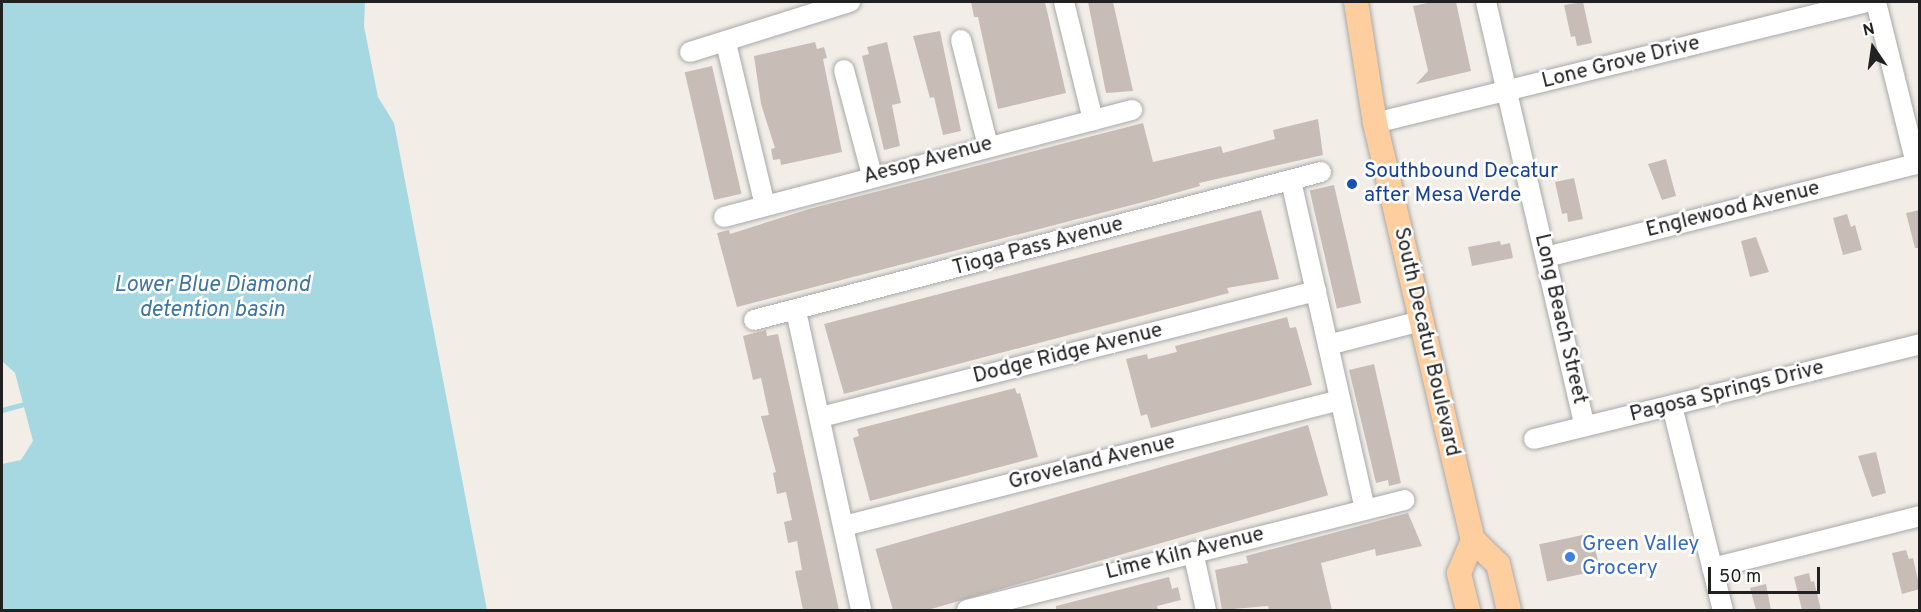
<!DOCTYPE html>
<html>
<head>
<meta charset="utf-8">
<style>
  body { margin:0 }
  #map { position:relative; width:1921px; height:612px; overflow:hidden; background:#f2eee7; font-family:Overpass,sans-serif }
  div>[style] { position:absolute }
  .water>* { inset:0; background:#a6d8e1 }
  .stream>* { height:4.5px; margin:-2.25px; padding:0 2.25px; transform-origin:2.25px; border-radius:2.25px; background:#a6d8e1 }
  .building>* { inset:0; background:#c7bdb6; transform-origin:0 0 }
  .roads { filter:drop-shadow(0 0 2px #a8a8a8) drop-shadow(0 0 2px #a8a8a8) }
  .minor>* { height:20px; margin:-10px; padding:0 10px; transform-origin:10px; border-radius:10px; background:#fff }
  .major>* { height:24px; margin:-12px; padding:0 12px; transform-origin:12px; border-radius:12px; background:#ffce9f }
  .dots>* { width:16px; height:16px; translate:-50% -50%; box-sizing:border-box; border:3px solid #fff; border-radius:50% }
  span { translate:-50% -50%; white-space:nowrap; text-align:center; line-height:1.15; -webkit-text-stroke:5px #fff; paint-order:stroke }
  .street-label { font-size:21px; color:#212121 }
  .transit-label { font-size:21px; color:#164399 }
  .left { translate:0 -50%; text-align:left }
  .shop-label { font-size:21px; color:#366cbe }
  .water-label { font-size:22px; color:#3f769f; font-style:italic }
  .frame { position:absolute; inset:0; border:3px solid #212121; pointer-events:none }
  .north { position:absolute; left:1843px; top:18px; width:60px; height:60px; -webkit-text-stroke:4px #fff; paint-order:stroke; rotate:347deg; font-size:16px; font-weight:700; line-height:24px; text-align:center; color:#212121 }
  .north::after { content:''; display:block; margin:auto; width:21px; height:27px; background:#212121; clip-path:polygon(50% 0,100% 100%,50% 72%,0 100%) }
  .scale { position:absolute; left:1708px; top:567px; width:112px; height:27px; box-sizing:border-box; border:3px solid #212121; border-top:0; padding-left:8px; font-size:18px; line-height:21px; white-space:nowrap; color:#212121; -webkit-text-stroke:4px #fff; paint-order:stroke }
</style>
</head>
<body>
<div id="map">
  <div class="water">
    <i style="clip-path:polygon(2px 2px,365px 2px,364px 26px,378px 97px,394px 123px,487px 610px,2px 610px,2px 464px,21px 460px,33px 441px,15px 373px,2px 361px)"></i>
  </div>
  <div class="stream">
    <i style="left:2px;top:410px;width:27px;rotate:-15deg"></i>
  </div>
  <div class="building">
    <i style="clip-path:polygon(971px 2px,1045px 2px,1066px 93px,998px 109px,978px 17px,974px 17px)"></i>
    <i style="clip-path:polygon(1088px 2px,1113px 2px,1133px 91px,1106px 93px)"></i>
    <i style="clip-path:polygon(1432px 2px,1456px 2px,1471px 71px,1416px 84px,1428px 71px,1413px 6px)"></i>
    <i style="clip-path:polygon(1583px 2px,1592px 43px,1577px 46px,1575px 36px,1571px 37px,1564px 5px)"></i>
    <i style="clip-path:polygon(940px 31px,961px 131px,943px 135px,934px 97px,930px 98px,913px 36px)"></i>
    <i style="clip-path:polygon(815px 42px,817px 49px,824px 47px,827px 58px,823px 59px,842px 152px,781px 165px,780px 159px,773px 160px,771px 149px,775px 148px,761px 104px,754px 56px)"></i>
    <i style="clip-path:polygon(887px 42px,901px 103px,892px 105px,900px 146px,884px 150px,862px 56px,869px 54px,867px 47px)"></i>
    <i style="left:712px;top:66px;width:131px;height:28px;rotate:77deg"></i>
    <i style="clip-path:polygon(1318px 119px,1323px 155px,1199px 183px,1200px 186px,1151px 200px,737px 307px,717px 233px,729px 230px,730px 234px,809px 209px,1143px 123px,1153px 162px,1221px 146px,1223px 153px,1275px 139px,1273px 130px)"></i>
    <i style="clip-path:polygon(1666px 159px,1676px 196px,1662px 200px,1648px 164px)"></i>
    <i style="clip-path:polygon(1574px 178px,1583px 219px,1568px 222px,1567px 213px,1562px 214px,1555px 182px)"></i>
    <i style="left:1334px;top:185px;width:121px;height:25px;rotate:77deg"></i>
    <i style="clip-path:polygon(1261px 210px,1279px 279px,1227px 288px,1229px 293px,844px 394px,824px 324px)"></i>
    <i style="clip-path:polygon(1920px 210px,1920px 248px,1915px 248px,1906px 213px)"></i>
    <i style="clip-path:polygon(1847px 214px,1851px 227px,1855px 225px,1862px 250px,1843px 255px,1833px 218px)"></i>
    <i style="clip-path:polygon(1756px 237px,1769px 272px,1750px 277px,1741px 241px)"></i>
    <i style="clip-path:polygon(1500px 241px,1501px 245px,1510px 243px,1513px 258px,1472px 266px,1468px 247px)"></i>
    <i style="clip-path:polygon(1287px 317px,1290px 328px,1296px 327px,1312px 385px,1151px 428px,1147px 414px,1141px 416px,1126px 359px,1147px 354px,1148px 359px,1177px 352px,1175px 346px)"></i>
    <i style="clip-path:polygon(766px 330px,767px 336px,778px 334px,839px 610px,803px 610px,795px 571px,802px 570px,797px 541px,788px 543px,784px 522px,792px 520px,786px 492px,777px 494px,773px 473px,776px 472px,761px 416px,769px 415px,761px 378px,753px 380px,743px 336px)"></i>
    <i style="clip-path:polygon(1374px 364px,1401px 483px,1389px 486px,1388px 480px,1376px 483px,1349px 370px)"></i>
    <i style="clip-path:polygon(1015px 388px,1017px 394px,1020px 393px,1038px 457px,870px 501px,853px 438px,859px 436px,857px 429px)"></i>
    <i style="left:1308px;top:425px;width:73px;height:450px;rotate:74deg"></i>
    <i style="clip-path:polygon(1876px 452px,1886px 493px,1872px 497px,1858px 456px)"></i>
    <i style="clip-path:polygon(1408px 513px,1422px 546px,1376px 556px,1375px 549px,1321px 563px,1332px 610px,1269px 610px,1268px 606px,1222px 610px,1215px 570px,1248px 563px,1246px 556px)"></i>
    <i style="left:1592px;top:533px;width:38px;height:54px;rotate:78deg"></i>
    <i style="clip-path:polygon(1906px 550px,1909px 559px,1913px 558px,1920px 589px,1902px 594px,1892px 553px)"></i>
    <i style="clip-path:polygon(1809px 573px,1811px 582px,1814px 581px,1821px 610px,1802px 610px,1794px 577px)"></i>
    <i style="clip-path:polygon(1169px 577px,1172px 589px,1178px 587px,1181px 600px,1157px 606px,1158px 610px,1056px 610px,1056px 606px)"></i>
    <i style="clip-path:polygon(1766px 584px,1771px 610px,1756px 610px,1750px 588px)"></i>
  </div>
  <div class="roads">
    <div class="minor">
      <i style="left:1064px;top:2px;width:122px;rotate:76.2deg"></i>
      <i style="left:1486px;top:2px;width:435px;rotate:76.9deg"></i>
      <i style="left:1876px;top:2px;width:167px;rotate:76.1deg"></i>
      <i style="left:961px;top:40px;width:109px;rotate:75.7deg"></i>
      <i style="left:726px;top:43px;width:167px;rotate:76.5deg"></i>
      <i style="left:690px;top:52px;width:168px;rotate:-17.4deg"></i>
      <i style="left:844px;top:70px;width:109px;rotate:75.1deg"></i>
      <i style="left:1375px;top:123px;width:507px;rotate:-13.82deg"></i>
      <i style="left:1291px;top:181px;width:336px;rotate:77.3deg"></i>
      <i style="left:724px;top:217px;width:422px;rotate:-14.7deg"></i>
      <i style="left:1546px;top:257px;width:386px;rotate:-14.1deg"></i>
      <i style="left:796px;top:311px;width:306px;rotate:77.7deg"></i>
      <i style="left:754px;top:320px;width:586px;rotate:-14.63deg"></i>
      <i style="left:1328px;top:345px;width:96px;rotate:-14.5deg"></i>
      <i style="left:1672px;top:406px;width:210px;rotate:76deg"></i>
      <i style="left:821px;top:417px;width:511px;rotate:-14.28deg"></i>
      <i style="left:1534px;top:439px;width:398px;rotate:-13.8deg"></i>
      <i style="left:844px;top:526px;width:512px;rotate:-14.25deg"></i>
      <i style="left:1193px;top:552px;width:59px;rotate:77.4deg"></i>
      <i style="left:1712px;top:568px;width:214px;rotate:-14deg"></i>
      <i style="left:967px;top:610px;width:451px;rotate:-14.1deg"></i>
    </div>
    <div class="major">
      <i style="left:1356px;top:2px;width:122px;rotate:81.1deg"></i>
      <i style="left:1375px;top:123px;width:428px;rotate:76.8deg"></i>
      <i style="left:1473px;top:540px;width:35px;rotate:44deg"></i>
      <i style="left:1498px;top:564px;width:47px;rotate:76.6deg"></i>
      <i style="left:1468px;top:610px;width:38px;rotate:-104deg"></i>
      <i style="left:1459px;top:573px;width:36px;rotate:-67deg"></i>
    </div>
  </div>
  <div class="dots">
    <i style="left:1352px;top:184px;background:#1a4fb4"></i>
    <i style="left:1570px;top:557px;background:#3f7fe0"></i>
  </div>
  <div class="street-label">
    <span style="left:1621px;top:63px;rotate:-14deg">Lone Grove Drive</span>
    <span style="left:928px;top:161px;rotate:-15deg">Aesop Avenue</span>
    <span style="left:1733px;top:210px;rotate:-14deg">Englewood Avenue</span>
    <span style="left:1038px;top:247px;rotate:-15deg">Tioga Pass Avenue</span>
    <span style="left:1560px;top:319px;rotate:77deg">Long Beach Street</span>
    <span style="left:1426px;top:342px;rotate:77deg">South Decatur Boulevard</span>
    <span style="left:1068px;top:354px;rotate:-14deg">Dodge Ridge Avenue</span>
    <span style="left:1727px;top:392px;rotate:-14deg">Pagosa Springs Drive</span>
    <span style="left:1092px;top:463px;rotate:-14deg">Groveland Avenue</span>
    <span style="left:1185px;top:554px;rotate:-14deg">Lime Kiln Avenue</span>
  </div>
  <div class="transit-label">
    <span class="left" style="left:1364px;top:184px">Southbound Decatur<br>after Mesa Verde</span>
  </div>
  <div class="shop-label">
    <span class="left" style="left:1582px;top:557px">Green Valley<br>Grocery</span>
  </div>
  <div class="water-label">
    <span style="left:212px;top:298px">Lower Blue Diamond<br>detention basin</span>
  </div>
  <div class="frame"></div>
  <div class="north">N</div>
  <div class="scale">50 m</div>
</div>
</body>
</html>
